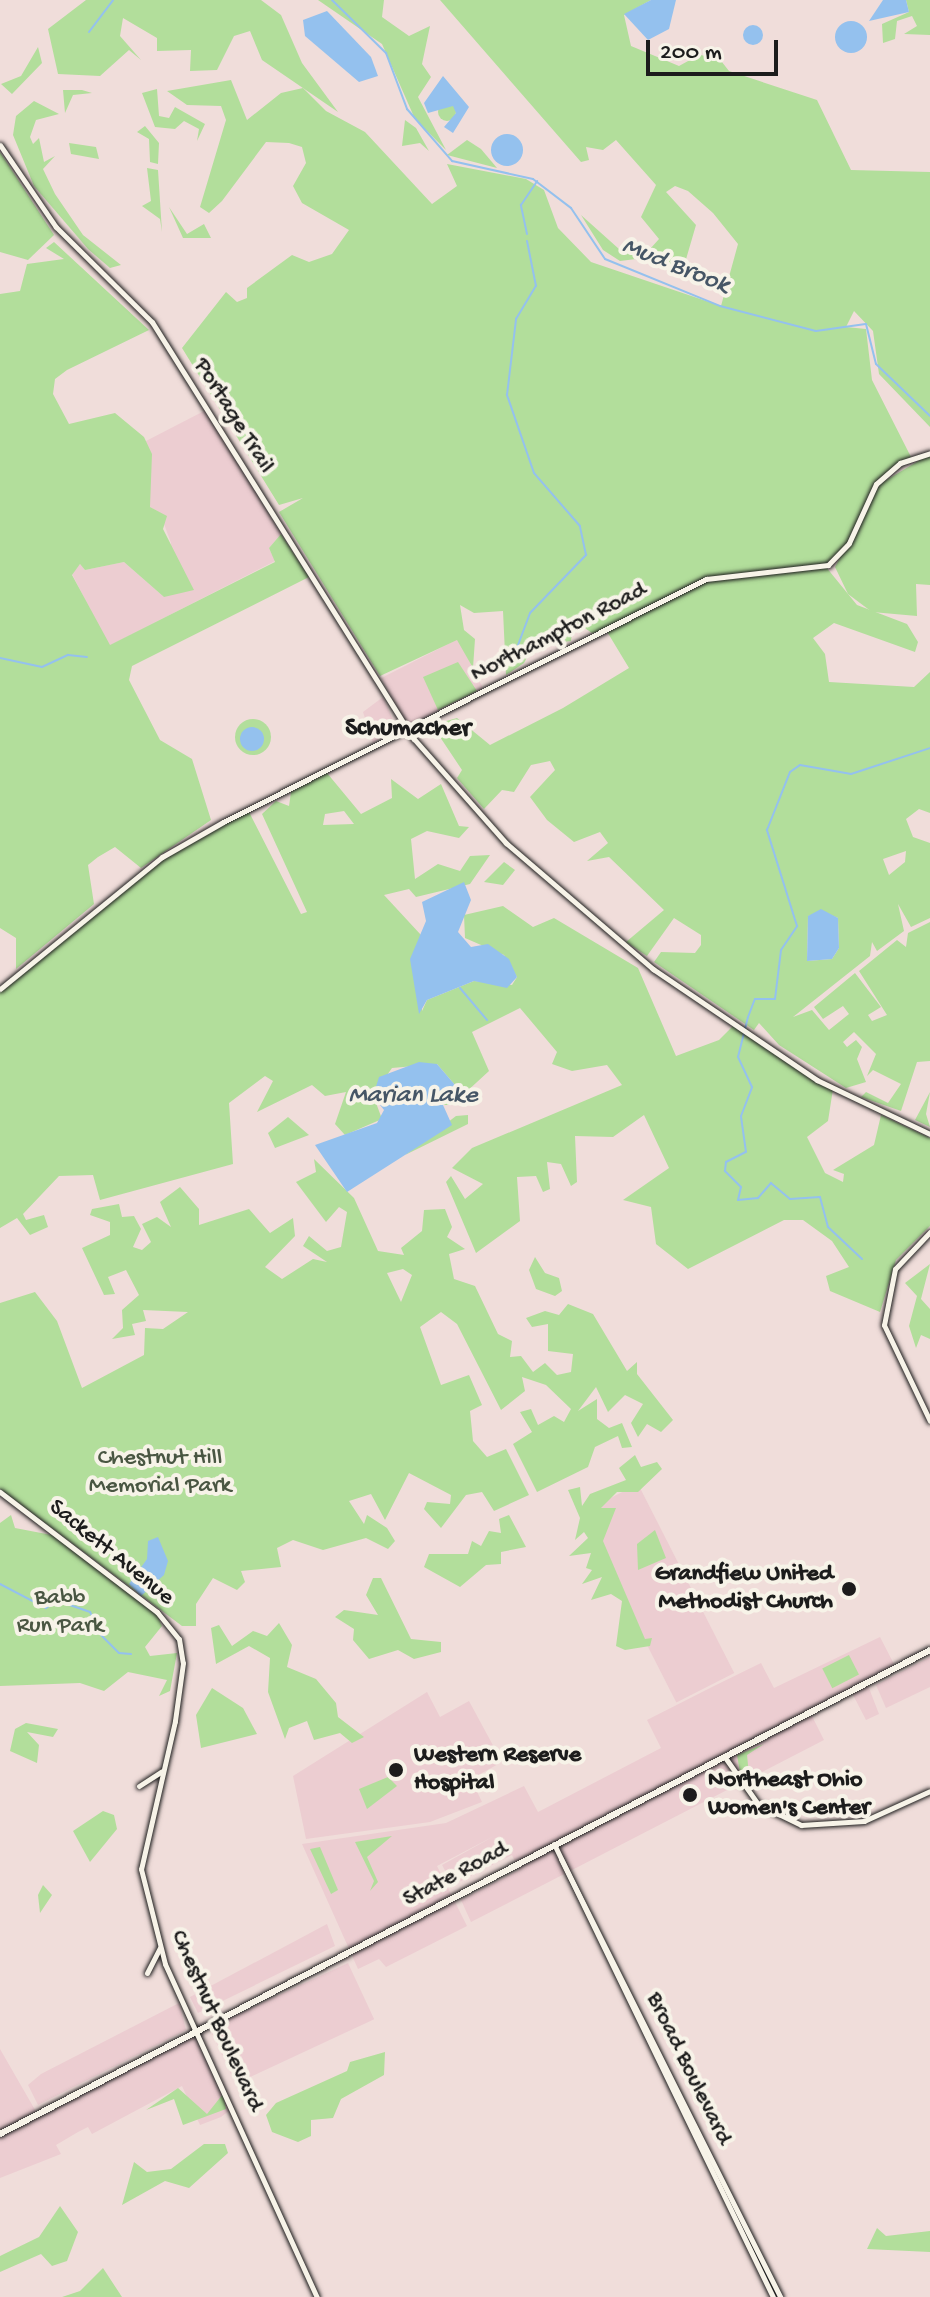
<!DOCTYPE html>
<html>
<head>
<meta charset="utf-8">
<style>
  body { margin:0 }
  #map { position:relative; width:930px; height:2297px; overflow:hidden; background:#f0ddda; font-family:"Gochi Hand",sans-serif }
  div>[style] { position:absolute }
  .built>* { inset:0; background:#eccdd1; transform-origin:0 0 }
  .green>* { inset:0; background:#b2de9b; transform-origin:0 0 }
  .round { border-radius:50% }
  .water>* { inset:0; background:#94c1ee }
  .stream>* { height:2px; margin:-1px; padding:0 1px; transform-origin:1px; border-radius:1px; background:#94c1ee }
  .roads { filter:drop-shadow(0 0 2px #1c1c1c) drop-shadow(0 0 2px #1c1c1c) }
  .tertiary>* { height:5px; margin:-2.5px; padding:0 2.5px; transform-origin:2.5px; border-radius:2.5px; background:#f7f3e8 }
  .secondary>* { height:5px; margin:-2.5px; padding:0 2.5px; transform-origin:2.5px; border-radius:2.5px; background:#f7f3e8 }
  .primary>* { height:6px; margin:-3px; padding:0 3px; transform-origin:3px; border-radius:3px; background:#f7f3e8 }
  .dots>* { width:22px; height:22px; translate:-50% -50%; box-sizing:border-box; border:4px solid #f7f3e8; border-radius:50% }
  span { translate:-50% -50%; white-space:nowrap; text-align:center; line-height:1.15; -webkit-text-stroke:8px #f7f3e8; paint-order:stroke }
  .street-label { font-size:24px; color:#1c1c1c }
  .park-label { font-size:24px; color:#495642 }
  .poi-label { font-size:24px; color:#1c1c1c; font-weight:700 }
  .right { translate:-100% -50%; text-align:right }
  .left { translate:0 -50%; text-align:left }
  .water-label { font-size:26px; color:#465666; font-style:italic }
  .neighbourhood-label { font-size:26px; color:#1c1c1c; font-weight:700 }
  .scale { position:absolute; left:646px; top:40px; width:132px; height:36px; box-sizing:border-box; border:4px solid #1c1c1c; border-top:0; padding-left:10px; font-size:24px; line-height:28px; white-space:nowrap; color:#1c1c1c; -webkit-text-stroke:6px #f7f3e8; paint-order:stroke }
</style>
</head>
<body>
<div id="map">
  <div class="built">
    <i style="clip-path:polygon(206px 410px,281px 534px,269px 548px,275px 561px,109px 646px,72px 574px,80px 564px,85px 570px,124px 562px,164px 597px,171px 543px,160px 513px,150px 507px,146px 441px)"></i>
    <i style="left:458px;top:639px;width:55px;height:86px;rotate:63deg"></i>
    <i style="clip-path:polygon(383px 697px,396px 727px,373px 743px,363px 712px)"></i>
    <i style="left:638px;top:1484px;width:212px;height:65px;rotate:63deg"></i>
    <i style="clip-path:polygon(880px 1637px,896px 1668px,867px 1683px,879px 1714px,866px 1720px,851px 1691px,810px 1712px,824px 1740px,471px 1922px,461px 1900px,519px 1870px,512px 1855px,453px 1885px,442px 1865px,496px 1835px,437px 1866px,467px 1926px,386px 1967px,379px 1959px,358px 1969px,302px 1844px,446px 1823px,524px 1786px,538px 1812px,661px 1748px,647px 1720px,714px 1686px,761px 1663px,774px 1688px)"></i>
    <i style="clip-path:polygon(930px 1657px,930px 1687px,886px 1708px,876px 1685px)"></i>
    <i style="clip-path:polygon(427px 1692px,440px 1717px,469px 1701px,502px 1762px,471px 1779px,482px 1802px,430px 1822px,306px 1839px,293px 1776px)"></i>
    <i style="clip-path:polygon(327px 1924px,335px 1946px,198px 2013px,190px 1997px)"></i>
    <i style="left:348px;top:1963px;width:62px;height:153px;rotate:65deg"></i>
    <i style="clip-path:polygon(179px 2003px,186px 2030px,38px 2105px,28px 2085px,41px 2074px)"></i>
    <i style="clip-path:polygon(198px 2031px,234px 2107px,221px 2117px,200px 2125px,182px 2086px,92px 2134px,88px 2127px,78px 2132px,56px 2145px,61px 2154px,0 2178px,0 2049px,38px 2115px)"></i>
  </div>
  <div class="green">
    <i style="clip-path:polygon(86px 0,261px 0,281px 15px,302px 63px,338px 112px,262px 60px,250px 31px,234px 36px,217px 70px,190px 71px,191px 50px,157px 51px,157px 38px,123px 18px,120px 36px,141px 60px,129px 50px,100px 76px,58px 74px,48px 29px)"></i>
    <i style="clip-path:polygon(318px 0,384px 0,382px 17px,409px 36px,430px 26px,422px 64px,431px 77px,418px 97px,446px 150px,415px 119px,382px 44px)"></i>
    <i style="clip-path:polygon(evenodd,440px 0,651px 0,624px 15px,631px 46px,679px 66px,699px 55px,718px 57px,729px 71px,817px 100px,851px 170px,930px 172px,930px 427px,879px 374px,873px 331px,854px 311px,846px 327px,866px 329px,872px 380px,911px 457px,871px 490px,849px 543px,826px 567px,857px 605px,907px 624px,918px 642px,915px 652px,834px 623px,813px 638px,825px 654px,829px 682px,914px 687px,930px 672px,930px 813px,919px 809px,906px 819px,913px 837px,930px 843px,930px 918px,911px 927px,898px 904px,904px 931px,877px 951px,872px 942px,870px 956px,793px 1017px,812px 1010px,829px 1030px,849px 1014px,843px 1006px,823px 1019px,814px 1007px,855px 973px,881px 1007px,868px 1015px,872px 1021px,887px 1015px,859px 971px,897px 940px,906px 947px,908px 933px,930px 922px,930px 1061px,917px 1062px,901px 1111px,861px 1097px,866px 1092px,888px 1103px,901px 1084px,873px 1070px,867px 1076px,876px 1054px,854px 1032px,843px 1042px,847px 1047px,856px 1040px,862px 1047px,857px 1059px,866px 1082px,846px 1088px,779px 1045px,759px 1023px,754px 1030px,654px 962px,661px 952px,695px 953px,701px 945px,701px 935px,674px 918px,647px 956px,626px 942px,664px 910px,609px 857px,587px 861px,608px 843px,600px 832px,574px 842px,547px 820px,530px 797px,555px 770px,550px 761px,531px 765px,514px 792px,502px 790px,484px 809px,457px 778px,462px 770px,436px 731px,443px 722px,457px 718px,490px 745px,563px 708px,629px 668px,606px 630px,592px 633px,573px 620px,571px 641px,533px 646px,524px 663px,506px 675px,503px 611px,474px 613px,460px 605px,464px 630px,475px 639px,473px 668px,457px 640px,380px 676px,279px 512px,303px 498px,279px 505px,182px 348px,226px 292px,237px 302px,247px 298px,247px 288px,292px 255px,309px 262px,332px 254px,349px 230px,302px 203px,293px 186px,306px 163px,302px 147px,289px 143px,266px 142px,222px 201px,209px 213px,200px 207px,226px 120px,221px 106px,187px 105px,167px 91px,231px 80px,247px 120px,281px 93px,303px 88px,326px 111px,365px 132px,432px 204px,457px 186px,447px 164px,526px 179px,544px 190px,558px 228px,591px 262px,721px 306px,738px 244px,713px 213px,688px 191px,675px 186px,666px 192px,696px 225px,682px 273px,652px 257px,620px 261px,603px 250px,581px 215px,619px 249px,650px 249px,659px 239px,641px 217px,656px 185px,616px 140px,603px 150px,586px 147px,589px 160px,581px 162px,440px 0,906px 851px,905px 862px,889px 875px,883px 859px,906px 851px,440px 0,826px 913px,838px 918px,839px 948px,832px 959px,807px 961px,808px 916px,826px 913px)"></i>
    <i style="clip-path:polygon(906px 0,930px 0,930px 35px,904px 34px,917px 26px,912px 16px,897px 21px,895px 39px,883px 43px,882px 24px,909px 12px)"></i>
    <i style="clip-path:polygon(38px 47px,42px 63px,12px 94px,1px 84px,21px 76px)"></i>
    <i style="clip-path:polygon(157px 89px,159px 116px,169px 118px,175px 107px,205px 124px,197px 141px,199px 129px,184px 121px,175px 129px,155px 127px,142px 93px)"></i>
    <i style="clip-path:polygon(63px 90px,82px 90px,92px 93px,73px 95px,65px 113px)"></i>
    <i style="clip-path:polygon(34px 101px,59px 114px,36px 120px,30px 137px,33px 144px,39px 138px,44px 162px,55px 156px,43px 169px,55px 194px,83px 235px,121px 265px,110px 268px,88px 249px,34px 186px,13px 135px,16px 116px)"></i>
    <i class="round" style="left:438px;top:103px;width:18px;height:18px"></i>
    <i style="clip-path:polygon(405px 120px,416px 128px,429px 151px,420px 143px,402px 146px)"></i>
    <i style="clip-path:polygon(145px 126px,159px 143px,158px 164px,150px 162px,149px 139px,137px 132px)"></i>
    <i style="clip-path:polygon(467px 140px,481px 149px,497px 168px,447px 155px)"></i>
    <i style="clip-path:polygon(69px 143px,96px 147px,99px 159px,71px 154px)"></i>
    <i style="clip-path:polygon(0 152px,54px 235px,28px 260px,0 252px)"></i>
    <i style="clip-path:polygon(147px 168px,158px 170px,162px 232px,160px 219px,142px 206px,151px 201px)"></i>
    <i style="clip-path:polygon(169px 207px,187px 234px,204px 224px,211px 238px,183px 238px)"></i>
    <i style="clip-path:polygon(54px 242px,149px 330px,67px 370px,55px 379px,53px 394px,69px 424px,115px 413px,144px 437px,152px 454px,150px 507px,167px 516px,163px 529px,194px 590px,164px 597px,124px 562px,85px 570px,80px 564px,72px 575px,110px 645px,275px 562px,269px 548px,281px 534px,309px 577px,132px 666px,129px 680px,160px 740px,192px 759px,211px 820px,141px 868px,115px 847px,98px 857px,88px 865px,94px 904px,16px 969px,16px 938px,0 928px,0 294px,20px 291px,27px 264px,64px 259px,46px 248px)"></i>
    <i style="clip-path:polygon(930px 454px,930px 585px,916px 584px,917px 616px,872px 612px,848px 594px,835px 567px,878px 485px)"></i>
    <i style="clip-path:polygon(458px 662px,477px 691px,438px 710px,423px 677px)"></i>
    <i class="round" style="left:235px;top:719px;width:36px;height:36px"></i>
    <i style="clip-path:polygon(evenodd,327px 773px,361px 814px,392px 798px,391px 779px,418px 799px,441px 784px,459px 826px,469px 827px,459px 838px,427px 831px,411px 839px,415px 879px,438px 864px,460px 871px,470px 856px,490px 855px,470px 884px,416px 897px,409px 889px,384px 895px,421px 935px,422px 1011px,427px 1000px,474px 981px,512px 985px,517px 977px,504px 955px,465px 938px,464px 915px,503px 906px,533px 927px,554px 918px,638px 968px,676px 1056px,719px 1040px,735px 1024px,833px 1089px,828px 1121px,807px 1137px,825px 1173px,843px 1182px,844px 1174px,833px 1170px,874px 1145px,881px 1115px,930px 1138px,930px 1226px,896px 1260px,880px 1312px,830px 1291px,826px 1276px,849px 1267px,832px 1241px,803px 1220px,784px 1220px,688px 1269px,656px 1244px,651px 1207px,623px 1200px,669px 1168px,644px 1115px,613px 1137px,575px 1136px,577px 1182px,571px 1186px,561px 1164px,547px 1162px,550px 1189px,543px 1192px,536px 1176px,517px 1177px,520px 1221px,476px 1253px,446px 1182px,451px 1176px,465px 1199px,483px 1184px,452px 1168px,472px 1148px,622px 1085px,607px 1065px,572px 1071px,552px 1064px,557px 1052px,520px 1008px,472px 1032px,489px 1071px,452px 1105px,443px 1105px,455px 1085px,437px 1064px,392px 1068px,373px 1095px,382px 1119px,345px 1135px,335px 1124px,346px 1092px,325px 1096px,312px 1085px,257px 1112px,273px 1081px,265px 1076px,229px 1103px,233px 1164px,100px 1200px,93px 1175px,59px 1176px,23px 1214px,26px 1220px,44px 1215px,48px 1227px,30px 1235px,17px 1218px,0 1228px,0 989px,162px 857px,248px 810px,301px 914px,307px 912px,262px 814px,276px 801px,289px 806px,291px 792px,327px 773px,344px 811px,354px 824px,323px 825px,325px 814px,344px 811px)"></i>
    <i style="clip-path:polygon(504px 862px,515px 870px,503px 885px,484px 882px)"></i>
    <i style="clip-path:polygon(930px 1092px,926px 1114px,930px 1127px,915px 1120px)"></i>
    <i style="clip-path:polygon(468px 1115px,468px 1124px,405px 1155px,456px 1116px)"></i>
    <i style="clip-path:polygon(288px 1117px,309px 1135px,275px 1148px,268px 1133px)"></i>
    <i style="clip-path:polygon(evenodd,314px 1159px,354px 1198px,378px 1251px,404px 1255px,401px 1248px,422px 1231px,424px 1210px,445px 1209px,452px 1227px,447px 1237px,465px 1249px,449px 1254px,454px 1279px,475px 1286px,498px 1334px,512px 1341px,510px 1357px,521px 1356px,533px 1372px,545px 1363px,557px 1375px,571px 1372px,573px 1354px,548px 1351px,548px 1324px,532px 1327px,526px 1318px,545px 1311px,559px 1315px,568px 1304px,593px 1314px,627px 1371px,637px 1362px,637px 1374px,673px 1420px,661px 1432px,647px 1424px,638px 1437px,631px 1423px,643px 1404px,625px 1395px,608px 1412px,596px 1387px,578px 1411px,597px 1399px,597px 1419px,609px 1428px,622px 1423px,632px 1447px,622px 1448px,618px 1436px,595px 1447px,588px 1467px,537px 1492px,513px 1444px,532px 1432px,520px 1412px,531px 1409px,538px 1425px,554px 1416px,564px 1422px,571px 1409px,546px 1385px,522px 1377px,525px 1391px,501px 1410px,457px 1324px,441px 1312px,420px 1327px,441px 1385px,469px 1375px,482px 1405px,470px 1411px,473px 1441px,487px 1457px,506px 1449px,529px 1495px,494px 1511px,482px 1492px,466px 1495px,441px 1528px,424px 1509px,427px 1502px,450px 1504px,451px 1495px,409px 1473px,385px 1520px,371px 1494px,349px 1501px,364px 1524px,367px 1515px,387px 1528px,395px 1541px,388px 1549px,366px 1538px,323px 1550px,293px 1540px,277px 1548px,281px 1567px,241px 1571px,245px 1582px,237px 1590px,213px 1578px,196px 1604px,196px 1626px,182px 1626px,0 1489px,0 1303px,35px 1292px,57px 1321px,82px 1388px,144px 1355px,145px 1328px,163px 1329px,188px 1312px,143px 1310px,146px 1321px,132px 1324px,135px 1335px,112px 1339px,123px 1328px,122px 1310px,139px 1295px,126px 1270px,108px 1277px,115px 1294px,104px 1295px,82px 1248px,110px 1235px,110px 1222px,90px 1215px,92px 1209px,119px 1204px,122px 1217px,134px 1216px,141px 1229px,133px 1247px,142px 1250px,151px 1242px,142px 1224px,157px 1217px,171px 1227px,160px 1202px,180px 1187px,199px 1209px,199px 1225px,249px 1209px,270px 1233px,293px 1218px,295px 1236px,265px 1267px,282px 1279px,313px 1259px,327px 1262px,303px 1246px,309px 1236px,327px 1251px,341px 1247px,347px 1212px,339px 1207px,326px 1222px,296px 1182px,316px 1172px,314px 1159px,403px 1269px,412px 1275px,401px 1302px,387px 1273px,403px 1269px)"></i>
    <i style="clip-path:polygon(535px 1257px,545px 1273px,559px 1278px,562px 1291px,555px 1296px,536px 1289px,529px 1270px)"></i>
    <i style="clip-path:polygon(930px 1264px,921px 1299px,930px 1309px,930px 1339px,921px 1335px,916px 1348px,909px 1326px,917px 1296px,905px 1283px)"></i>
    <i style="clip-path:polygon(635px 1455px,641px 1467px,657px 1462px,662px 1469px,638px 1492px,617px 1492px,601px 1508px,616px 1508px,603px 1541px,645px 1639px,652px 1638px,650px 1646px,625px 1650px,616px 1646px,622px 1601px,611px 1594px,591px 1600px,602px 1577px,582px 1584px,592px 1570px,586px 1568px,591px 1553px,569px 1556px,588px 1538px,584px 1532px,575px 1540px,580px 1518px,568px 1490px,580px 1487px,582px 1506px,590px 1494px,626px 1480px,619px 1468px)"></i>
    <i style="clip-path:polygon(11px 1515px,15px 1528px,62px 1537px,155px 1610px,162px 1626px,145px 1647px,150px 1656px,177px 1653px,170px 1691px,159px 1696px,167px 1680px,128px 1672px,104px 1691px,80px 1683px,0 1686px,0 1523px)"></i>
    <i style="clip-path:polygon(509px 1515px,526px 1547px,501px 1552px,501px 1564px,486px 1565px,460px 1587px,424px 1567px,429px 1554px,468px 1554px,472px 1541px,481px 1546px,489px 1531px,501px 1533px,499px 1519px)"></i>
    <i style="clip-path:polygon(655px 1530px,666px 1558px,638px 1570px,637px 1544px)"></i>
    <i style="clip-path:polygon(373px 1578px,381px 1578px,411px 1639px,441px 1642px,441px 1652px,414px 1659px,398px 1650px,369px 1659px,353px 1640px,354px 1629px,335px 1617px,344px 1610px,378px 1615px,366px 1595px)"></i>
    <i style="clip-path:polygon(279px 1623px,292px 1645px,287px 1667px,316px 1679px,336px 1703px,338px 1717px,364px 1737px,352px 1743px,340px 1733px,314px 1740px,307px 1721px,289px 1728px,285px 1739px,268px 1692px,270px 1658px,249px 1646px,216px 1664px,211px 1628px,219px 1625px,232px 1646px,253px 1631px,267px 1636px)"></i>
    <i style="left:849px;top:1655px;width:22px;height:30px;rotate:63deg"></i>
    <i style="clip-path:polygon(212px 1688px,243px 1708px,257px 1734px,201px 1748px,196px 1715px)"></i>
    <i style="clip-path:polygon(26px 1723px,58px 1729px,53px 1737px,27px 1732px,39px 1745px,37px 1763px,10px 1751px,15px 1729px)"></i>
    <i style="clip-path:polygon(764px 1744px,747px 1755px,749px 1775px,741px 1778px,737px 1755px)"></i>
    <i style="clip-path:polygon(388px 1777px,397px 1786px,367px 1809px,359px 1789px)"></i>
    <i style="clip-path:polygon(103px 1811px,114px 1815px,117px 1829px,90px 1862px,73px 1831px)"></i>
    <i style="clip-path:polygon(392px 1836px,367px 1857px,378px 1882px,370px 1891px,374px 1881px,355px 1842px)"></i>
    <i style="clip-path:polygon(320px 1847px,338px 1890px,331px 1894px,310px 1849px)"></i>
    <i style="clip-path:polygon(43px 1885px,52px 1895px,40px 1913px,38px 1895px)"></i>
    <i style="clip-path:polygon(385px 2052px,384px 2075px,341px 2099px,333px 2118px,311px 2120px,311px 2136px,298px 2142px,272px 2132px,266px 2115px,276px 2103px,347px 2071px,350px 2062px)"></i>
    <i style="clip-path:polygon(178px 2088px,207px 2114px,223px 2094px,226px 2109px,183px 2125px,174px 2099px,146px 2110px)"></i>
    <i style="clip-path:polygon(204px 2144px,225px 2144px,228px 2153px,189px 2188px,165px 2181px,122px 2205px,134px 2162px,147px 2172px,171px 2169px)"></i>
    <i style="clip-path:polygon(60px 2206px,78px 2232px,67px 2261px,52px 2266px,41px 2254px,0 2272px,0 2256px,39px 2237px)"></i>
    <i style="clip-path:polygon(877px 2228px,886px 2236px,930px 2231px,930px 2279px,930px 2252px,867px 2249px)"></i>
    <i style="clip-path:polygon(103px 2268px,122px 2297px,62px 2297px,80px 2291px)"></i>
  </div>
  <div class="water">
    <i style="clip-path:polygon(651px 0,676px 0,669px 29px,648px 40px,624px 14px)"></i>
    <i style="clip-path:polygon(883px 0,906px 0,909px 12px,869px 21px)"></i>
    <i style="clip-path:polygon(327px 11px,371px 57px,378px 76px,359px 82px,305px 36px,303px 20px)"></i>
    <i class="round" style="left:835px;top:21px;width:32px;height:32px"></i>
    <i class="round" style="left:743px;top:25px;width:20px;height:20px"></i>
    <i style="clip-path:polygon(443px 76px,469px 107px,453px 133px,444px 127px,456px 113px,453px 106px,428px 113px,424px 103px)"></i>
    <i class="round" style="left:491px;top:134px;width:32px;height:32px"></i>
    <i class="round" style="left:240px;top:727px;width:24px;height:24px"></i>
    <i style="clip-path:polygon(464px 882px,471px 900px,458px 932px,471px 947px,488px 944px,509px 959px,517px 977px,507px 988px,474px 981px,427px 1000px,419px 1014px,410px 959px,426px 921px,422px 902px)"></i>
    <i style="clip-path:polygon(821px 909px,838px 918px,839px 948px,832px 959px,807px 961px,808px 916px)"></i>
    <i style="clip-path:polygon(419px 1062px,437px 1064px,455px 1085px,443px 1105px,452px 1125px,347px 1192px,315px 1145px,377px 1123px,384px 1110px,373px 1096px,379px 1077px)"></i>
    <i style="clip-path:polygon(158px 1537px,168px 1561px,164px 1575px,141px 1596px,129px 1584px,147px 1559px,148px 1541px)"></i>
  </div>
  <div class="stream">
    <i style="left:332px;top:0;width:76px;rotate:44.5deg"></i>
    <i style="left:386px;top:53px;width:60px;rotate:69.4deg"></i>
    <i style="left:407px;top:109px;width:69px;rotate:49.1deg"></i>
    <i style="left:452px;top:161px;width:83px;rotate:12.5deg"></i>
    <i style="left:533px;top:179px;width:48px;rotate:37.3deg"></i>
    <i style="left:571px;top:208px;width:61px;rotate:56.3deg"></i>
    <i style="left:605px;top:259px;width:124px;rotate:22.2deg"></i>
    <i style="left:720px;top:306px;width:99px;rotate:14.6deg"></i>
    <i style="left:816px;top:331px;width:50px;rotate:-8deg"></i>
    <i style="left:866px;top:324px;width:41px;rotate:76deg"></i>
    <i style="left:876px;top:364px;width:75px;rotate:43.9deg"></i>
    <i style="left:89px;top:32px;width:40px;rotate:-53deg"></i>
    <i style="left:527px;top:234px;width:30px;rotate:-102deg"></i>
    <i style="left:521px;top:205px;width:29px;rotate:-56deg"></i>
    <i style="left:0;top:658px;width:43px;rotate:12.1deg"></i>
    <i style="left:42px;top:667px;width:29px;rotate:-25deg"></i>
    <i style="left:68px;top:655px;width:19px;rotate:6deg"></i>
    <i style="left:512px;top:661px;width:51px;rotate:-69.4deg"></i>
    <i style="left:530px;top:613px;width:81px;rotate:-46deg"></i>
    <i style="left:586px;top:555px;width:30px;rotate:-102deg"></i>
    <i style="left:580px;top:526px;width:70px;rotate:-131deg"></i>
    <i style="left:534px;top:473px;width:83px;rotate:-109.1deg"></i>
    <i style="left:507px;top:395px;width:77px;rotate:-83.2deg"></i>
    <i style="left:516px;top:319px;width:39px;rotate:-59deg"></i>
    <i style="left:536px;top:286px;width:46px;rotate:-101.3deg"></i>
    <i style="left:460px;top:988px;width:42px;rotate:49.8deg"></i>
    <i style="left:862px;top:1259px;width:47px;rotate:-136.7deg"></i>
    <i style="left:828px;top:1227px;width:31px;rotate:-105deg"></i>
    <i style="left:820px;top:1197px;width:30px;rotate:176deg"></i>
    <i style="left:790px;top:1199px;width:25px;rotate:-140deg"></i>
    <i style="left:771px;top:1183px;width:20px;rotate:131deg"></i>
    <i style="left:758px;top:1198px;width:20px;rotate:174deg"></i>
    <i style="left:738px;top:1200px;width:13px;rotate:-77deg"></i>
    <i style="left:741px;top:1187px;width:23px;rotate:-135deg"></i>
    <i style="left:725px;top:1171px;width:9px;rotate:-84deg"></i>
    <i style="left:726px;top:1162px;width:22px;rotate:-27deg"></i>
    <i style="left:746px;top:1152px;width:36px;rotate:-98deg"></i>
    <i style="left:741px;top:1116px;width:31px;rotate:-69deg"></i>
    <i style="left:752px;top:1087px;width:33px;rotate:-115deg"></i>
    <i style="left:738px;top:1057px;width:41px;rotate:-76deg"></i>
    <i style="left:748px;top:1017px;width:19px;rotate:-69deg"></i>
    <i style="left:755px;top:999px;width:20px"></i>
    <i style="left:775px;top:999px;width:49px;rotate:-83deg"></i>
    <i style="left:781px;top:950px;width:29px;rotate:-56deg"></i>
    <i style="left:797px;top:926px;width:101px;rotate:-107.4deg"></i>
    <i style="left:767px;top:830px;width:62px;rotate:-68.4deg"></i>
    <i style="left:790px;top:772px;width:12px;rotate:-35deg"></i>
    <i style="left:800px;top:765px;width:52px;rotate:10deg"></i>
    <i style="left:851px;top:774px;width:83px;rotate:-18.2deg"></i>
    <i style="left:0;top:1584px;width:52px;rotate:27.6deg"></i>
    <i style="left:46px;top:1608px;width:14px;rotate:-30deg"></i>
    <i style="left:58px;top:1601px;width:34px;rotate:19deg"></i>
    <i style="left:90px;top:1612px;width:25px;rotate:64deg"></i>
    <i style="left:101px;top:1635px;width:25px;rotate:45deg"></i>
    <i style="left:119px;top:1653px;width:12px;rotate:5deg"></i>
  </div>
  <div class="roads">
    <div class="tertiary">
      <i style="left:0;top:989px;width:209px;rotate:-39.2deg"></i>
      <i style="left:162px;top:857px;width:70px;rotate:-29.8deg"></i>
      <i style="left:223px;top:822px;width:541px;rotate:-26.71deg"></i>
      <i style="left:706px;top:579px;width:123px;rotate:-6.5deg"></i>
      <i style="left:828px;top:565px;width:30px;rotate:-46deg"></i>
      <i style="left:849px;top:543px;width:65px;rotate:-65.4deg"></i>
      <i style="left:876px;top:484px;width:32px;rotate:-41deg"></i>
      <i style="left:900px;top:463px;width:32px;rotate:-18deg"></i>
      <i style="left:930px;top:1232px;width:51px;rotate:133.4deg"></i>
      <i style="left:895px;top:1269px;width:57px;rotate:101.1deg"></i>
      <i style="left:884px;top:1325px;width:106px;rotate:64.4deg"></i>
      <i style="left:0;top:1492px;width:198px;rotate:37.4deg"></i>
      <i style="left:157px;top:1612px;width:35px;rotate:51deg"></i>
      <i style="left:179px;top:1639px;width:24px;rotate:81deg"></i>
      <i style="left:183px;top:1663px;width:59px;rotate:97.9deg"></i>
      <i style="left:175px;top:1721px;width:152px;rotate:102.9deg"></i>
      <i style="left:141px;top:1869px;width:98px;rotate:75.8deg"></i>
      <i style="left:165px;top:1964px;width:366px;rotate:65.5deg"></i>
      <i style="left:724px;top:1756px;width:59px;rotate:54.7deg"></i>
      <i style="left:758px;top:1804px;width:48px;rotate:26deg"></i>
      <i style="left:801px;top:1825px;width:63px;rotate:-3.6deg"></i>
      <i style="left:864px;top:1821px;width:72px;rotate:-24.4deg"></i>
      <i style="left:139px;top:1786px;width:27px;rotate:-33deg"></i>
      <i style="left:147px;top:1973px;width:28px;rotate:-63deg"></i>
    </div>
    <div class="secondary">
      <i style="left:0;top:145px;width:99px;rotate:55.7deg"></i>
      <i style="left:56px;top:227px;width:135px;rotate:44.7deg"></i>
      <i style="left:152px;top:322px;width:492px;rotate:57.9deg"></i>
      <i style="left:414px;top:739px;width:139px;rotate:48.5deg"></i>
      <i style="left:506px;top:843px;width:194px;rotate:40.6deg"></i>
      <i style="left:653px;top:969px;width:198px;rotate:34.1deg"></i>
      <i style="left:817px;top:1080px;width:125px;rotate:25.5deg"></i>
      <i style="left:554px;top:1844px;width:503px;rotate:64.2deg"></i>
      <i style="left:561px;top:1859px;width:490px;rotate:63.4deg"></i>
    </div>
    <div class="primary">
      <i style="left:0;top:2134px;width:1048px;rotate:-27.49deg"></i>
    </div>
  </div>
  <div class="dots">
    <i style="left:849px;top:1589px;background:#1c1c1c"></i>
    <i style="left:396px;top:1770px;background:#1c1c1c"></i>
    <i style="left:690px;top:1795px;background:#1c1c1c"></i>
  </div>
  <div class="street-label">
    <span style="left:233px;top:416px;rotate:58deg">Portage Trail</span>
    <span style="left:559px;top:633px;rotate:-27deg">Northampton Road</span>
    <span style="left:111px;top:1553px;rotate:39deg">Sackett Avenue</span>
    <span style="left:456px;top:1875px;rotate:-28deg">State Road</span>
    <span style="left:216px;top:2021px;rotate:66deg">Chestnut Boulevard</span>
    <span style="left:688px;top:2069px;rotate:64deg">Broad Boulevard</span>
  </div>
  <div class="park-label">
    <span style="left:160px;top:1473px">Chestnut Hill<br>Memorial Park</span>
    <span style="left:60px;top:1613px">Babb<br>Run Park</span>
  </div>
  <div class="poi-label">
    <span class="right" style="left:833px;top:1589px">Grandfiew United<br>Methodist Church</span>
    <span class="left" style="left:414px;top:1770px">Western Reserve<br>Hospital</span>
    <span class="left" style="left:708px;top:1795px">Northeast Ohio<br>Women's Center</span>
  </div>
  <div class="water-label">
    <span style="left:675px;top:267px;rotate:22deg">Mud Brook</span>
    <span style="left:413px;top:1097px">Marian Lake</span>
  </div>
  <div class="neighbourhood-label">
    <span style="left:408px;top:730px">Schumacher</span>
  </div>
  <div class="scale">200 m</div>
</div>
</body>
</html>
